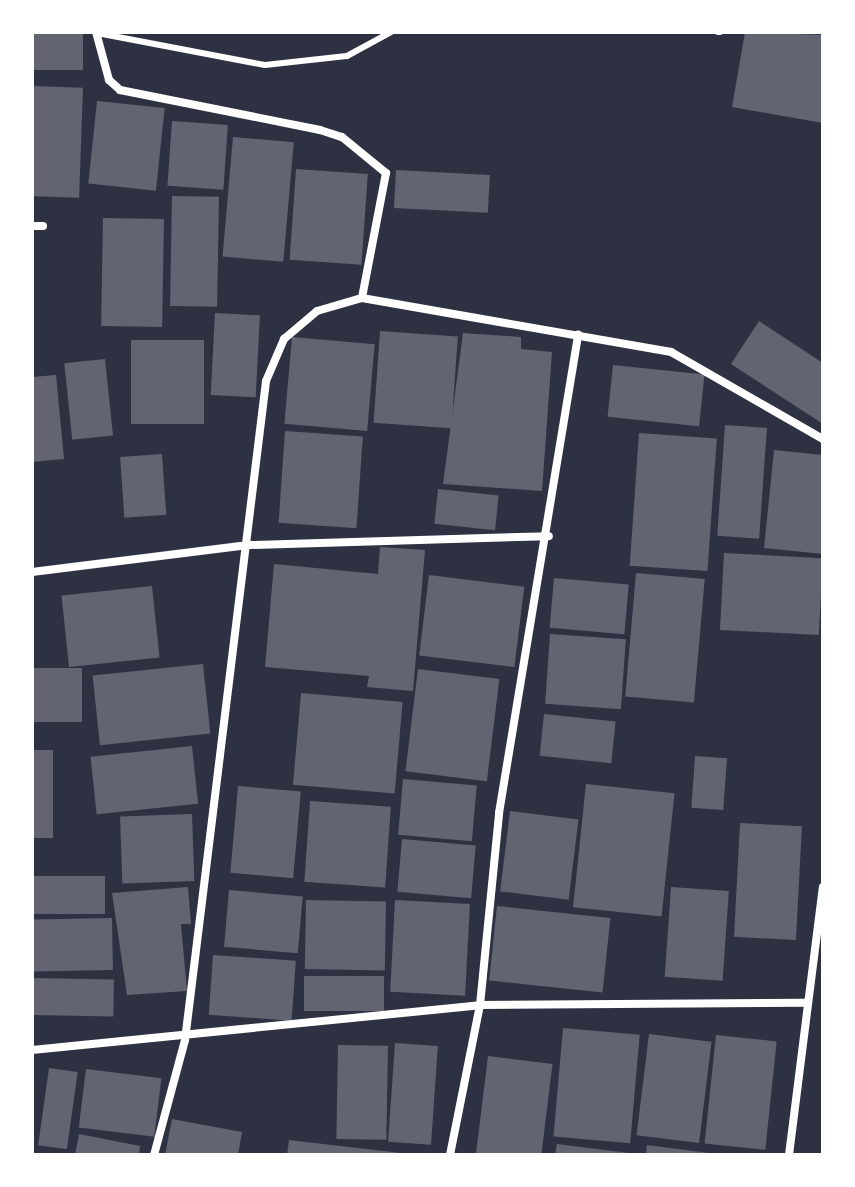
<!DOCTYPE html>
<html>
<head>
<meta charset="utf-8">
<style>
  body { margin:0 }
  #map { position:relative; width:855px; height:1187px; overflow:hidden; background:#2d3142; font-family:"Golos Text",sans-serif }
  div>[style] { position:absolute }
  .building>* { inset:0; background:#626471; transform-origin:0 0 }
  .service>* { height:6px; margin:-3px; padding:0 3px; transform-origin:3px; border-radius:3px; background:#fff }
  .minor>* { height:8px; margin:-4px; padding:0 4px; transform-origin:4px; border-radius:4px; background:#fff }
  span { translate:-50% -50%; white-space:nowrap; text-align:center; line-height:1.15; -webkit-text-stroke:7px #fff; paint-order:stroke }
  .frame { position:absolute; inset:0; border:34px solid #fff; pointer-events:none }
</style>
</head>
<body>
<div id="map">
  <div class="building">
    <i style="left:32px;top:32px;width:51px;height:38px"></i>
    <i style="clip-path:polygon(745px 32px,823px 35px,823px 123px,732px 107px)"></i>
    <i style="left:32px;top:86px;width:51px;height:110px;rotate:2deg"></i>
    <i style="left:97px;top:101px;width:68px;height:83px;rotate:6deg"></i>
    <i style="left:172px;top:121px;width:56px;height:65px;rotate:4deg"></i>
    <i style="left:233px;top:137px;width:61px;height:120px;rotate:5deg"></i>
    <i style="left:296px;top:169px;width:72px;height:91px;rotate:4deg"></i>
    <i style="left:396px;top:170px;width:94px;height:38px;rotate:3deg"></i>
    <i style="left:172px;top:196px;width:47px;height:110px;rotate:1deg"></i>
    <i style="left:103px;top:218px;width:61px;height:108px;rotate:1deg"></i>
    <i style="left:215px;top:313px;width:45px;height:82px;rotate:3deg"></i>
    <i style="clip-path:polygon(759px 321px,823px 363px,823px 424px,731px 364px)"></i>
    <i style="left:380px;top:331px;width:78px;height:92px;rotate:4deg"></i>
    <i style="clip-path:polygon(463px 333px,521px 337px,521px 349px,552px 352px,542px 491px,443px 484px)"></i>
    <i style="left:292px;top:337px;width:83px;height:87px;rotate:5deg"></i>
    <i style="left:131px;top:340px;width:73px;height:84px"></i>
    <i style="left:105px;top:359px;width:77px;height:41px;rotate:84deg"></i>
    <i style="left:613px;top:365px;width:92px;height:52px;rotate:6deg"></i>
    <i style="clip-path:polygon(56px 375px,64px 459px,32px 462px,32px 377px)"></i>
    <i style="left:725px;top:425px;width:42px;height:111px;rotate:4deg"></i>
    <i style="left:285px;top:431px;width:78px;height:92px;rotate:4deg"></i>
    <i style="left:639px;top:433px;width:78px;height:133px;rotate:4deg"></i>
    <i style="clip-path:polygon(774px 450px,823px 455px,823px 554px,764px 548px)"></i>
    <i style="left:162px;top:454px;width:61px;height:42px;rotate:86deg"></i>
    <i style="left:438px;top:489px;width:61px;height:35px;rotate:6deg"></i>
    <i style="clip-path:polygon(380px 547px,425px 550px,413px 691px,367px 687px,369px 676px,265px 667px,274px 564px,378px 574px)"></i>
    <i style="left:724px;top:553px;width:99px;height:77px;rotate:3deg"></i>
    <i style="left:636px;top:573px;width:69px;height:124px;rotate:5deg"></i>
    <i style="left:429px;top:575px;width:96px;height:81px;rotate:7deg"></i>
    <i style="left:554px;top:578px;width:75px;height:50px;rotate:5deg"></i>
    <i style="left:152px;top:586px;width:72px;height:91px;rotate:84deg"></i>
    <i style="left:550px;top:634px;width:76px;height:70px;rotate:4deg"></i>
    <i style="left:203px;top:664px;width:70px;height:111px;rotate:84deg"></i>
    <i style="left:32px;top:668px;width:50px;height:54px"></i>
    <i style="left:418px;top:669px;width:82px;height:103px;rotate:7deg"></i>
    <i style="left:301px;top:693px;width:102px;height:92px;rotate:5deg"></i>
    <i style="left:544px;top:714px;width:72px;height:42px;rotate:6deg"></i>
    <i style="left:192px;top:746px;width:58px;height:102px;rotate:84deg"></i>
    <i style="left:32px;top:750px;width:21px;height:88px"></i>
    <i style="left:695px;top:756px;width:32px;height:52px;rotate:4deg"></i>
    <i style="left:403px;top:779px;width:74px;height:56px;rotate:5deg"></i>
    <i style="left:586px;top:784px;width:89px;height:124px;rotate:6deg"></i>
    <i style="left:238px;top:786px;width:63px;height:87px;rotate:5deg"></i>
    <i style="left:310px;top:801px;width:81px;height:81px;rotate:4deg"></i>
    <i style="left:510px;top:811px;width:69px;height:81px;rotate:7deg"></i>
    <i style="left:192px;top:814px;width:67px;height:72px;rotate:88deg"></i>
    <i style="left:740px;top:823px;width:62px;height:114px;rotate:3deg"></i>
    <i style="left:402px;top:839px;width:74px;height:53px;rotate:5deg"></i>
    <i style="left:105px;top:876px;width:38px;height:73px;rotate:90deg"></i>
    <i style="clip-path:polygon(188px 887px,191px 924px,181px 924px,187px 991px,127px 995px,112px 893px)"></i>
    <i style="left:671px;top:887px;width:58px;height:90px;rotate:4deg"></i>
    <i style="left:229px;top:890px;width:74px;height:57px;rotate:5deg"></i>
    <i style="left:306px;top:900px;width:80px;height:69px;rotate:1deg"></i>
    <i style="left:395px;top:900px;width:75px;height:92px;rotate:3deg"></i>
    <i style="left:497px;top:906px;width:114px;height:75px;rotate:6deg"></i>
    <i style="left:112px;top:918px;width:52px;height:80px;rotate:89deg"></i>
    <i style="left:213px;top:955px;width:83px;height:60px;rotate:4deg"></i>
    <i style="left:304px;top:976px;width:80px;height:35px"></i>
    <i style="left:32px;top:978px;width:82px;height:37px;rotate:1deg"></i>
    <i style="left:563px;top:1028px;width:77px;height:109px;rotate:5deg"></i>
    <i style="left:649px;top:1034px;width:63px;height:102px;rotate:7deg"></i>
    <i style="left:716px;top:1035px;width:61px;height:109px;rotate:6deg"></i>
    <i style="left:395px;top:1043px;width:43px;height:99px;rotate:4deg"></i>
    <i style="left:338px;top:1045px;width:50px;height:94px;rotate:1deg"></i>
    <i style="left:488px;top:1056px;width:65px;height:100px;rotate:7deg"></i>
    <i style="left:49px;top:1068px;width:29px;height:78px;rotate:8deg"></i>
    <i style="left:86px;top:1069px;width:76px;height:59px;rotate:7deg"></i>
    <i style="clip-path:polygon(172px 1119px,242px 1132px,238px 1155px,165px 1155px)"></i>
    <i style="clip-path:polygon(79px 1134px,140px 1146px,139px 1155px,75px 1155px)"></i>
    <i style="clip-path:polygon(289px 1140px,401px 1153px,400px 1155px,287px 1155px)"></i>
    <i style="clip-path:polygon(557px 1144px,629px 1153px,629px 1155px,555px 1155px)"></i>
    <i style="clip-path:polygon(647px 1145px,709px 1153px,708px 1155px,646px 1155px)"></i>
  </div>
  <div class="service">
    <i style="left:718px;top:32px;width:2px"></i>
    <i style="left:97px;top:33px;width:171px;rotate:10.8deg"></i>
    <i style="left:265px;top:65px;width:82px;rotate:-6.3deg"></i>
    <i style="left:347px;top:56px;width:50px;rotate:-28.6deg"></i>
  </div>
  <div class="minor">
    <i style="left:96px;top:32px;width:50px;rotate:74.8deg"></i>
    <i style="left:109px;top:80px;width:15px;rotate:42deg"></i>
    <i style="left:120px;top:90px;width:204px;rotate:11.3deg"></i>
    <i style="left:320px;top:130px;width:23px;rotate:18deg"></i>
    <i style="left:342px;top:137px;width:57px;rotate:39.3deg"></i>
    <i style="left:386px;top:173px;width:127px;rotate:100.9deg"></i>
    <i style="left:362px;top:298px;width:314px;rotate:9.9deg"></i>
    <i style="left:671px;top:352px;width:175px;rotate:29.8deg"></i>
    <i style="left:32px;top:226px;width:11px"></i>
    <i style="left:32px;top:572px;width:220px;rotate:-7.1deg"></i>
    <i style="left:250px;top:545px;width:299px;rotate:-1.7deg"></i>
    <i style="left:32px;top:1050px;width:450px;rotate:-5.7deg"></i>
    <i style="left:480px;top:1005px;width:324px;rotate:-0.4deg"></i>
    <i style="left:154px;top:1155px;width:119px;rotate:-74.9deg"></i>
    <i style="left:185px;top:1040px;width:664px;rotate:-82.99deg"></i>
    <i style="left:266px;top:381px;width:46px;rotate:-66.8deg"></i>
    <i style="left:284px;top:339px;width:43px;rotate:-40.3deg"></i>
    <i style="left:317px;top:311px;width:47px;rotate:-16.1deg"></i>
    <i style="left:450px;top:1155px;width:153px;rotate:-78.7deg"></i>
    <i style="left:480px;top:1005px;width:193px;rotate:-84.3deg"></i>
    <i style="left:499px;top:813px;width:485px;rotate:-80.6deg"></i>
    <i style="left:789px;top:1155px;width:270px;rotate:-82.8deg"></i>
  </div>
  <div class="frame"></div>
</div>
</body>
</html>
